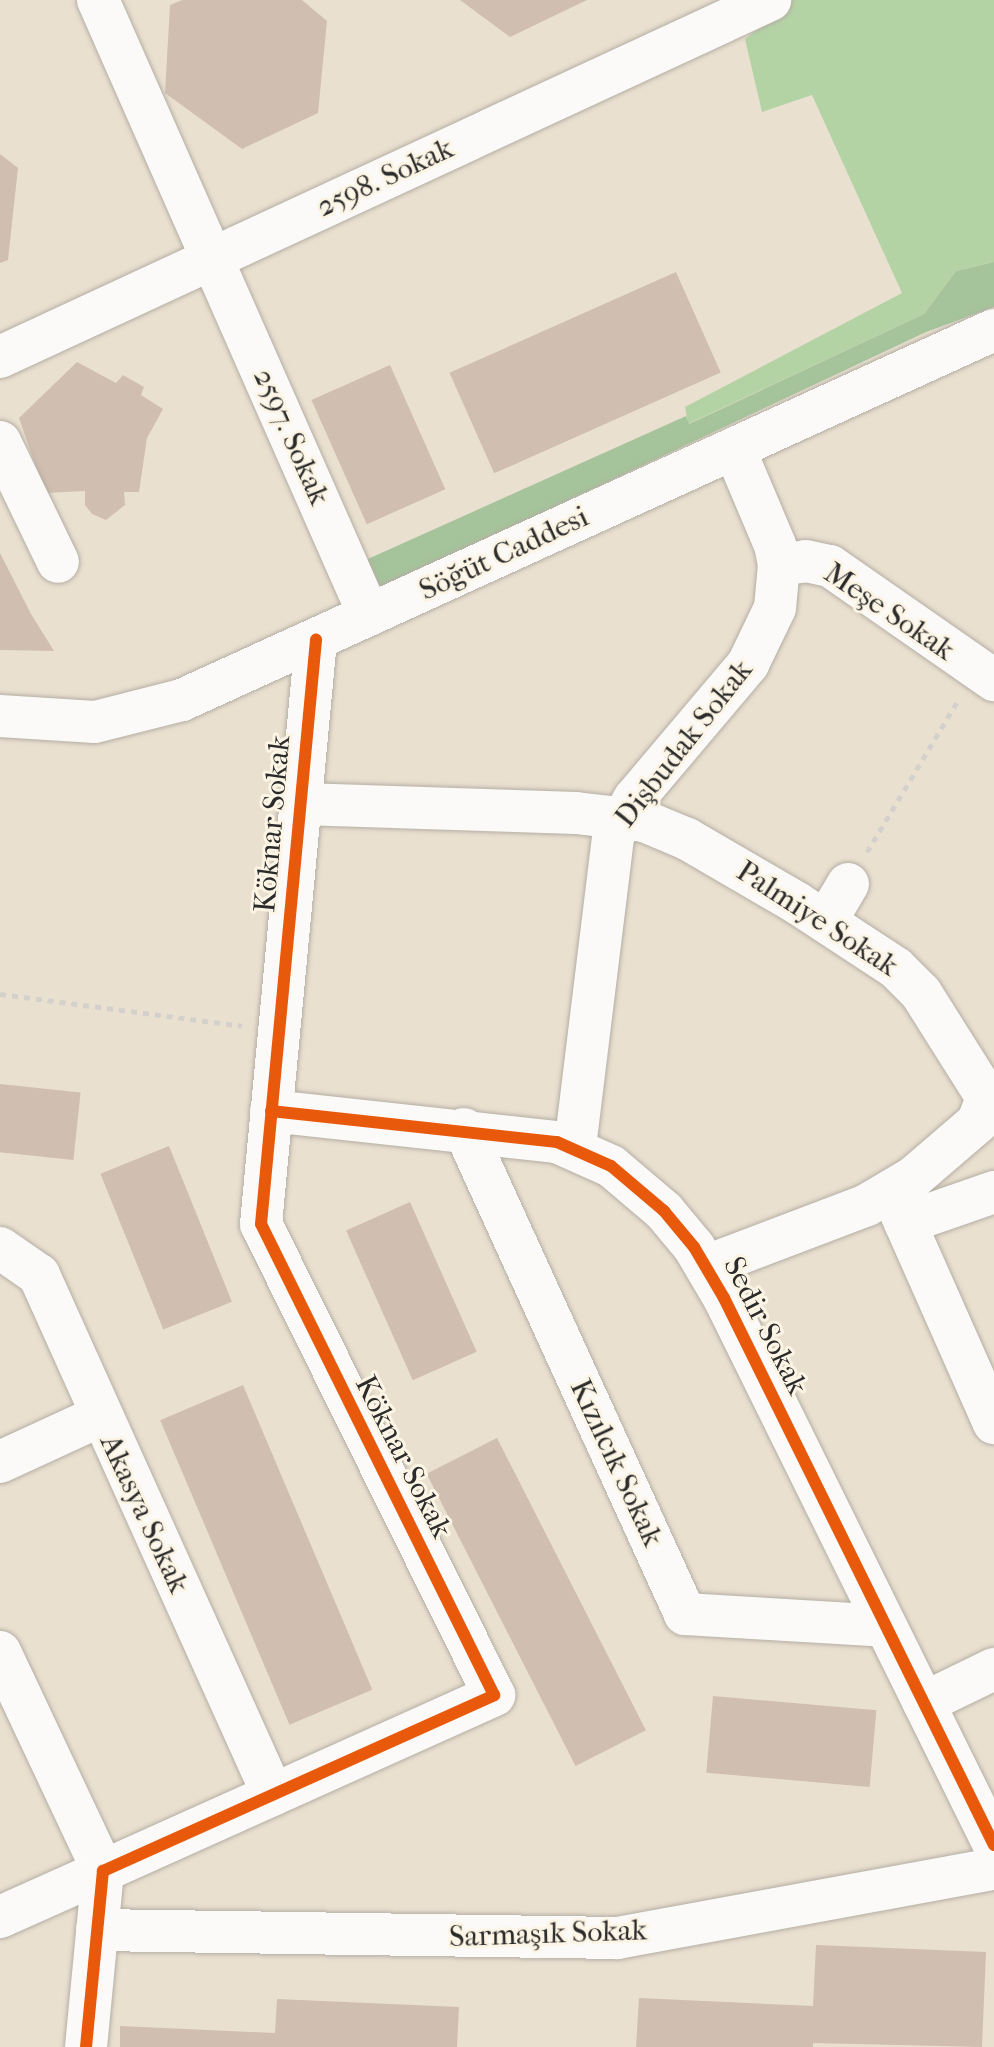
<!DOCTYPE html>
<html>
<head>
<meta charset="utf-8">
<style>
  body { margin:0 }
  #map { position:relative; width:994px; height:2047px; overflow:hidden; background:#eae0d0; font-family:"IM FELL French Canon",serif }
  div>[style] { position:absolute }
  .green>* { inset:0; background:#b4d3a5 }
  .forest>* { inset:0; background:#a5c49b }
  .building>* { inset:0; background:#d0beb1; transform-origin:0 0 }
  .path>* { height:5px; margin-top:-2.5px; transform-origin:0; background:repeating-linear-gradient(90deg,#d4d1cd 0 6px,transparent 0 12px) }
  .roads { filter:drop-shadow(0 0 2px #b4aea4) drop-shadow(0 0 2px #b4aea4) }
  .minor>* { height:42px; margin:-21px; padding:0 21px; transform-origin:21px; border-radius:21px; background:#fcfaf8 }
  .cycleway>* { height:12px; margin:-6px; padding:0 6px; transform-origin:6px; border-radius:6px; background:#e8590c }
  span { translate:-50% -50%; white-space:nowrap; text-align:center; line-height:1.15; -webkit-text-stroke:6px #fcf5e5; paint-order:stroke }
  .street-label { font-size:30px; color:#2b2b2b }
</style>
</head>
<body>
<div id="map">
  <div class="green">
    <i style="clip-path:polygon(778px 0,994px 0,994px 262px,956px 271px,924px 314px,688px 424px,685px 407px,902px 293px,812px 95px,762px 112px,745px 39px,777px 14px)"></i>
  </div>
  <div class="forest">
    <i style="clip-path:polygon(994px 262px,994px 307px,926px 332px,372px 593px,359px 563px,686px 416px,689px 424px,924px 314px,956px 271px)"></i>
  </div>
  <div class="building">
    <i style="clip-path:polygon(182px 0,302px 0,327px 21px,318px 113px,242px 149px,165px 93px,170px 5px)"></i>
    <i style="clip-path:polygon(460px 0,587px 0,510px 37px)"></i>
    <i style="clip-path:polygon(0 154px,18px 168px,8px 260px,0 263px)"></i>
    <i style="left:676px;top:272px;width:110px;height:248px;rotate:66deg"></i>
    <i style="clip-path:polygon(77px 362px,116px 383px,123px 375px,144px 387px,141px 395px,163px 409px,147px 438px,139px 492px,124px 492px,125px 505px,106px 520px,92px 514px,85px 505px,85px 491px,45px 493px,19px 418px)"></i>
    <i style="left:390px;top:365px;width:136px;height:86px;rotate:66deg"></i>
    <i style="clip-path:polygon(0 553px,31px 614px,54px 651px,0 650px)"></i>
    <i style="left:0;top:1084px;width:81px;height:68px;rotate:6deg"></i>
    <i style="left:169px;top:1146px;width:168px;height:74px;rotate:68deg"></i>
    <i style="left:410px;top:1202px;width:164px;height:70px;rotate:66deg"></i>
    <i style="left:243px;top:1385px;width:331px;height:90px;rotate:67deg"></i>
    <i style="left:497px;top:1438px;width:328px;height:79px;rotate:63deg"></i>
    <i style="left:713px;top:1696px;width:164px;height:77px;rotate:5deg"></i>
    <i style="clip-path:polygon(816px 1945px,986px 1952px,982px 2047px,813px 2043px,813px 2047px,636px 2047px,639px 1998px,813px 2006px)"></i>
    <i style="clip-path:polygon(277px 1999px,459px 2007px,457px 2047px,120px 2047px,120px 2026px,275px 2033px)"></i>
  </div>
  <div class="path">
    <i style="left:867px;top:852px;width:179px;rotate:-59deg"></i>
    <i style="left:0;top:994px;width:244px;rotate:7.5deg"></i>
  </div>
  <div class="roads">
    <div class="minor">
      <i style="left:98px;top:0;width:672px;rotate:66.22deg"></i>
      <i style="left:0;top:357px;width:849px;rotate:-24.87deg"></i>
      <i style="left:0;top:442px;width:133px;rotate:64.2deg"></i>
      <i style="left:779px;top:565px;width:27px;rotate:-8deg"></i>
      <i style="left:806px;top:561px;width:25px;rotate:12deg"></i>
      <i style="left:830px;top:566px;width:200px;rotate:34.8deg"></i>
      <i style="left:0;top:716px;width:95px;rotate:3.6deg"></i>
      <i style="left:95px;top:722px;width:90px;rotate:-14.2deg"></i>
      <i style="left:182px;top:700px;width:892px;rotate:-24.5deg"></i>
      <i style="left:302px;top:804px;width:274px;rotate:1.9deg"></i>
      <i style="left:576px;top:813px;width:68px;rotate:6.7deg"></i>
      <i style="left:644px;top:821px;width:47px;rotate:22.7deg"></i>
      <i style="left:687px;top:839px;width:127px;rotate:30.2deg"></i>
      <i style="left:797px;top:903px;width:118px;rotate:33.3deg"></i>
      <i style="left:896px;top:968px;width:35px;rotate:45deg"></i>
      <i style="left:921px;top:993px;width:124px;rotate:57.8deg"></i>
      <i style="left:987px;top:1098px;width:26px;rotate:111deg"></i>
      <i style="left:978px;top:1122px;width:84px;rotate:139.3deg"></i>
      <i style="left:914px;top:1177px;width:55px;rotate:149.2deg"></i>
      <i style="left:867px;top:1205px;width:172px;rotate:159.2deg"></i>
      <i style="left:826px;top:921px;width:43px;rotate:-59.3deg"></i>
      <i style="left:271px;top:1111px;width:288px;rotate:6.2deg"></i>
      <i style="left:557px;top:1142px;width:59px;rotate:24deg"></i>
      <i style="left:611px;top:1166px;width:70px;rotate:40.3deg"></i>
      <i style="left:664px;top:1211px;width:47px;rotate:50.2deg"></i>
      <i style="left:694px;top:1247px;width:59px;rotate:59.5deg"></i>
      <i style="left:724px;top:1298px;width:610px;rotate:63.73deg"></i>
      <i style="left:464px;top:1129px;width:533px;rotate:65.5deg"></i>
      <i style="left:685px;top:1614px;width:200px;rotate:3.4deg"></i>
      <i style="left:575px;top:1147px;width:313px;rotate:-83deg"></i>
      <i style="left:613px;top:836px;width:43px;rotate:-60.4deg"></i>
      <i style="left:634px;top:799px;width:177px;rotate:-49.8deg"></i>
      <i style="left:748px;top:664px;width:62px;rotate:-64.3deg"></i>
      <i style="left:775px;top:608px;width:43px;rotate:-84.7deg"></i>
      <i style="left:779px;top:565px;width:20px;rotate:-101deg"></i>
      <i style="left:775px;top:545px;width:105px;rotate:-112.9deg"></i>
      <i style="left:891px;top:1191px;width:254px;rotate:66.1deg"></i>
      <i style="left:905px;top:1223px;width:94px;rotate:-19.2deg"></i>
      <i style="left:0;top:1248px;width:47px;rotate:34.7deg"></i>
      <i style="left:39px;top:1275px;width:570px;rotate:65.77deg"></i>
      <i style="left:0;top:1462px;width:110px;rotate:-24.7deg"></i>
      <i style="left:0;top:1652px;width:242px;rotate:64.8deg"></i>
      <i style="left:103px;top:1871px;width:113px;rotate:155.9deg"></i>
      <i style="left:924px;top:1703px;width:78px;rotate:-25.9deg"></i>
      <i style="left:97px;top:1930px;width:520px;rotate:0.88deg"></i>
      <i style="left:617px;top:1938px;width:383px;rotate:-10.4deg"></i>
      <i style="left:86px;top:2047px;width:177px;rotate:-84.5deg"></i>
      <i style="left:103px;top:1871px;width:429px;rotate:-24.2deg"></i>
      <i style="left:494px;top:1695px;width:525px;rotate:-116.32deg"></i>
      <i style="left:261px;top:1224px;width:587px;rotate:-84.62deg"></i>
    </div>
  </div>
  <div class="cycleway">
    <i style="left:271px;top:1111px;width:288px;rotate:6.2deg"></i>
    <i style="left:557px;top:1142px;width:59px;rotate:24deg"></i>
    <i style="left:611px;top:1166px;width:70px;rotate:40.3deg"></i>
    <i style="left:664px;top:1211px;width:47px;rotate:50.2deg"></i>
    <i style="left:694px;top:1247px;width:59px;rotate:59.5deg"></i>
    <i style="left:724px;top:1298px;width:610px;rotate:63.73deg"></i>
    <i style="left:86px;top:2047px;width:177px;rotate:-84.5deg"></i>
    <i style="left:103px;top:1871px;width:429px;rotate:-24.2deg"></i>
    <i style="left:494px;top:1695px;width:525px;rotate:-116.32deg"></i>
    <i style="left:261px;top:1224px;width:587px;rotate:-84.62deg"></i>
  </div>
  <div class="street-label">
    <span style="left:385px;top:178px;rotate:-25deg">2598. Sokak</span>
    <span style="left:291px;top:437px;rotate:66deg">2597. Sokak</span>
    <span style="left:504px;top:554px;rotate:-25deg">Söğüt Caddesi</span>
    <span style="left:889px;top:612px;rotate:34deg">Meşe Sokak</span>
    <span style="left:684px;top:744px;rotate:-52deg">Dişbudak Sokak</span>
    <span style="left:273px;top:824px;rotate:-85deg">Köknar Sokak</span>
    <span style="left:817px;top:919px;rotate:33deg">Palmiye Sokak</span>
    <span style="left:765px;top:1326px;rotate:63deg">Sedir Sokak</span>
    <span style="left:403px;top:1457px;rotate:63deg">Köknar Sokak</span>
    <span style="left:616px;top:1463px;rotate:65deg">Kızılcık Sokak</span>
    <span style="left:144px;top:1514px;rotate:65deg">Akasya Sokak</span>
    <span style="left:548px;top:1934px;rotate:-2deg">Sarmaşık Sokak</span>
  </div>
</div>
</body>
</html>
